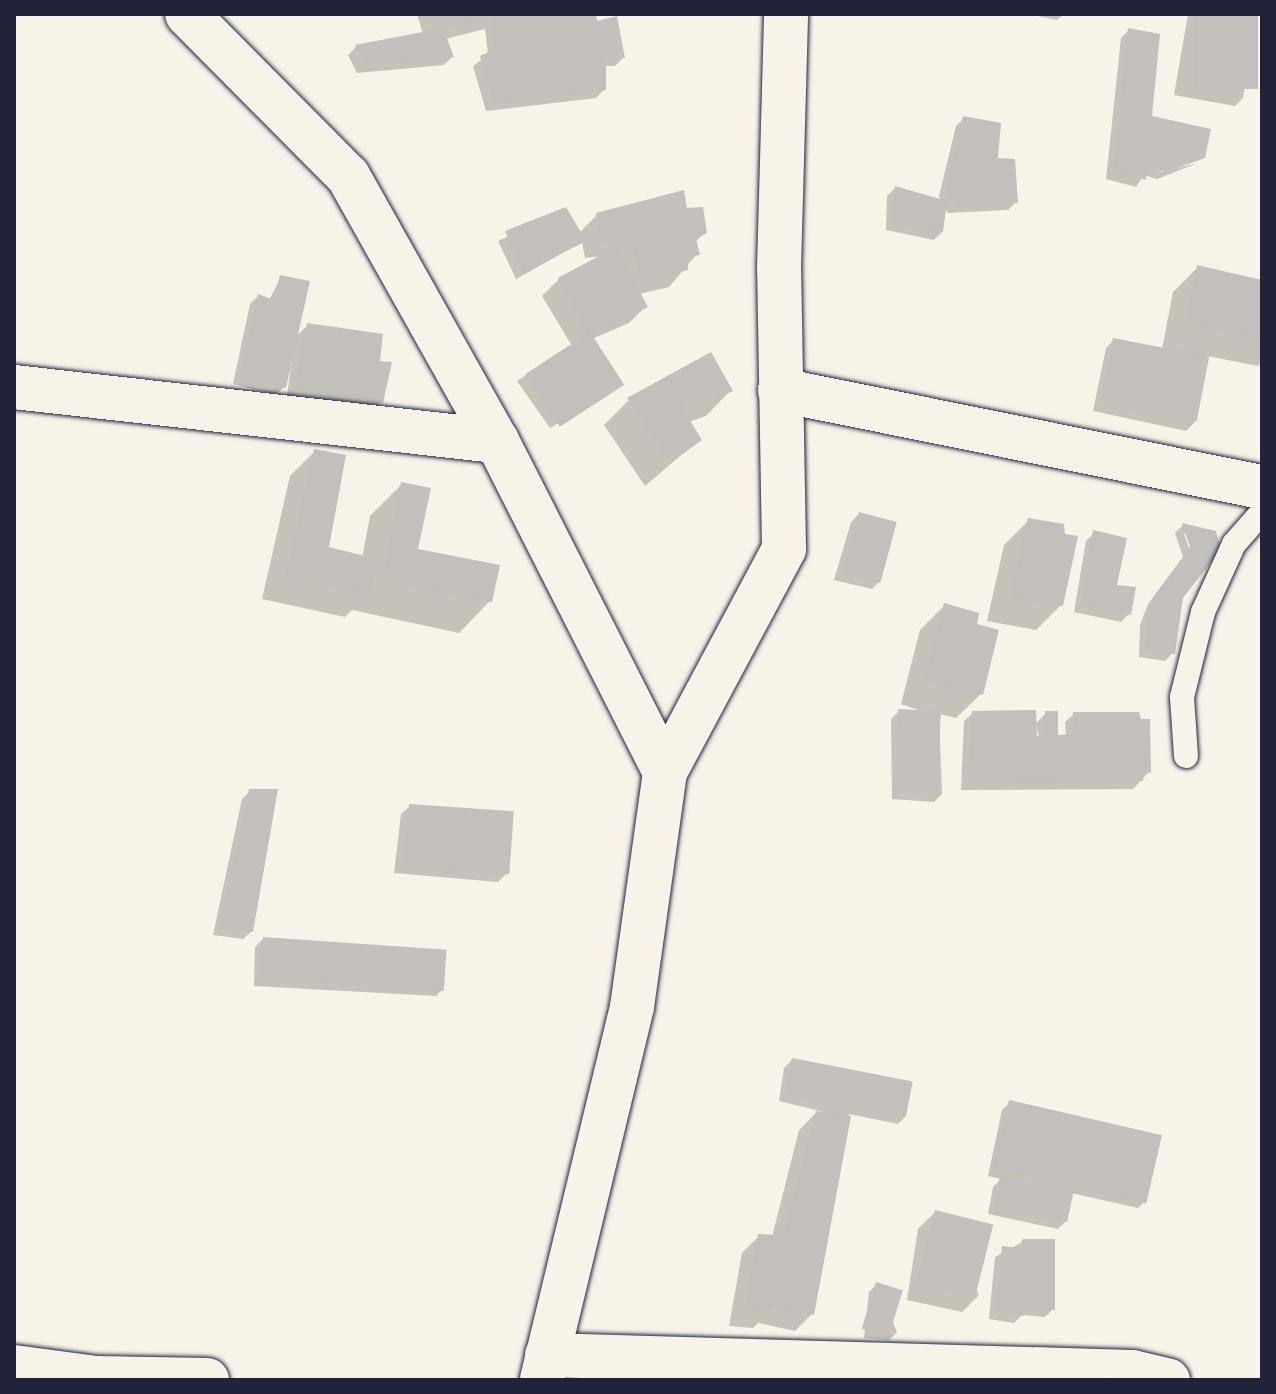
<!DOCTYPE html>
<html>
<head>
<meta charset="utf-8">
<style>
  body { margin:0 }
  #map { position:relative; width:1276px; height:1394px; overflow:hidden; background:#f7f3e8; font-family:Pangolin,sans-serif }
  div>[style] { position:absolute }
  .shadow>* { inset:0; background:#0003 }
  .building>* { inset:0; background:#c2bfbd; transform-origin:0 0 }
  .roads { filter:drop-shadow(0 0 2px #22223b) drop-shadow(0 0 2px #22223b) }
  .service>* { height:24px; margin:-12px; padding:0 12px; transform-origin:12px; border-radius:12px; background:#f7f3e8 }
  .minor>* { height:44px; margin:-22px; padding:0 22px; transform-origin:22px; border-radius:22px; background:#f7f3e8 }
  .tertiary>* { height:44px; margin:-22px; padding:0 22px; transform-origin:22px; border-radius:22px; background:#f7f3e8 }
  span { translate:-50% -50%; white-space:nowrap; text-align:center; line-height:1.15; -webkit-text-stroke:6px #f7f3e8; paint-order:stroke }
  .frame { position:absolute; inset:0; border:16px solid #22223b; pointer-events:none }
</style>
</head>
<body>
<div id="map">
  <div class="shadow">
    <i style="clip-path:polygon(417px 14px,594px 14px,596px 24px,623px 58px,615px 66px,604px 66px,604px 90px,596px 98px,486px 111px,473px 66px,488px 55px,485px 29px,445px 39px,452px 57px,444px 65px,357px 73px,348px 55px,356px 47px,423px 34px)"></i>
    <i style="clip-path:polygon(1028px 14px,1064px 14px,1057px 20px)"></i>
    <i style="clip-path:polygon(1188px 14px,1256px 14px,1243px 98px,1235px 106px,1174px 95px)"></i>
    <i style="clip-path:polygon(1129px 30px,1150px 117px,1204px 157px,1156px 173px,1198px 163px,1157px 179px,1144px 175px,1136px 187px,1106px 179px,1121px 38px)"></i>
    <i style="clip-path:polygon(964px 118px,996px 160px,1016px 202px,1008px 210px,948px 213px,944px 206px,942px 232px,934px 240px,886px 230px,887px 196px,895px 188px,942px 202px,939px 196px,956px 126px)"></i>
    <i style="clip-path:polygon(565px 210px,579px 233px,597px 215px,685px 210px,705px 232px,695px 242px,697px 254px,669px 287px,639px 294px,646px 306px,629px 323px,592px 339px,622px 385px,550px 428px,517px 381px,572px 346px,542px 296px,559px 279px,602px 256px,585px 258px,582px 242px,516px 279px,498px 241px)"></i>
    <i style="clip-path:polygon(1198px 267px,1262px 282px,1262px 363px,1258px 366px,1207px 356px,1194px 423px,1186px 431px,1093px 411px,1106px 348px,1114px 340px,1162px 349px,1173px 292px)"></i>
    <i style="clip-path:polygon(281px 277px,295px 337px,308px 325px,378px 362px,381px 402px,373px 411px,287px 396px,294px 345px,284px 387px,276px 395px,233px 384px,250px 304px,258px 296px,269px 300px)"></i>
    <i style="clip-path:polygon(711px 355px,730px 391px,706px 416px,689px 422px,700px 439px,645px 486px,604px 425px,629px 400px)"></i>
    <i style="clip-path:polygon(315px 451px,327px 549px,362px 558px,370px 516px,402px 484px,416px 551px,490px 601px,459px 633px,352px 610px,345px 617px,262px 599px,290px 476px)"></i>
    <i style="clip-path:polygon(859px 514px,880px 581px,872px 589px,834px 580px,851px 522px)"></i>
    <i style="clip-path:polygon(1029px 520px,1063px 535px,1061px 605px,1036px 630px,987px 621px,1004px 545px)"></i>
    <i style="clip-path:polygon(evenodd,1183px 525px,1214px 533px,1181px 597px,1173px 653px,1165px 661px,1139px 657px,1140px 625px,1148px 604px,1183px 557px,1175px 533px,1183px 525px,1184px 534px,1188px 534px,1192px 557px,1184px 534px)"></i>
    <i style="clip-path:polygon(1094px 533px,1129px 614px,1121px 622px,1074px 612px,1086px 541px)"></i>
    <i style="clip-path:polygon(945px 605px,981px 694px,956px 718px,939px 714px,942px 794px,934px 802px,892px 799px,891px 719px,899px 711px,924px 712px,901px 704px,920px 630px)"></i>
    <i style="clip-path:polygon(973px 713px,1035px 738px,1039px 738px,1036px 723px,1046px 713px,1056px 737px,1066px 737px,1065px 722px,1074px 714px,1148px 721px,1149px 772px,1133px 789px,961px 790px,964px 721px)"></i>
    <i style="clip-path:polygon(250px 791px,252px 931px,243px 939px,213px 935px,242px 799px)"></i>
    <i style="clip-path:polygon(410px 806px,506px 874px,498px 882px,394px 873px,401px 814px)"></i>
    <i style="clip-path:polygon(263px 939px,444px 988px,436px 996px,254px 986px,255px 947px)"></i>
    <i style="clip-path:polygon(792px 1060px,906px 1116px,898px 1124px,849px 1114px,812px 1314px,795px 1331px,758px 1323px,753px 1328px,729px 1326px,742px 1253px,759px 1236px,772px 1237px,799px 1130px,816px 1113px,844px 1117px,779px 1101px,784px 1068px)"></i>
    <i style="clip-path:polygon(1010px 1102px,1146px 1200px,1138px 1208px,1071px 1193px,1066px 1221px,1058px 1229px,988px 1214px,993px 1187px,1001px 1179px,988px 1176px,1002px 1110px)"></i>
    <i style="clip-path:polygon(935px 1212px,979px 1295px,962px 1312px,907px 1300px,918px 1229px)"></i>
    <i style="clip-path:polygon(1024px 1241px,1053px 1309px,1045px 1317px,1022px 1315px,1014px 1323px,989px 1319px,995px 1257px)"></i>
    <i style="clip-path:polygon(877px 1284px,897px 1332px,889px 1340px,864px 1338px,869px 1292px)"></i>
  </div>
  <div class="building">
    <i style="clip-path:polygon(438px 14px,596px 14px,597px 21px,617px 16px,625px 58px,606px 59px,606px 90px,494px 104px,480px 56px,495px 49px,492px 16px,443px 28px)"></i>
    <i style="left:1193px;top:14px;width:65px;height:75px"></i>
    <i style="clip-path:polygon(443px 28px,454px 57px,366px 66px,355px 45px)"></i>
    <i style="clip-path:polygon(1128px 28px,1160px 34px,1152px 116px,1211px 129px,1205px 158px,1166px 172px,1147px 165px,1146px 180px,1113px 171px)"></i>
    <i style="clip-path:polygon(963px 116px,1001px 123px,998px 158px,1015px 159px,1018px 203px,956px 206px,946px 187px)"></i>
    <i style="clip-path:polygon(895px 186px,947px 201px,943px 232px,893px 223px)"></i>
    <i style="clip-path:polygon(684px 190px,687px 208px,703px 207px,707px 233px,696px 239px,700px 255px,688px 257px,688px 270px,643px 282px,630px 238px,601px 242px,596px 213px)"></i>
    <i style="clip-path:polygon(566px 207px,586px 241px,524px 273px,505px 231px)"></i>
    <i style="left:616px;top:247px;width:68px;height:66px;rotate:62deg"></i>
    <i style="clip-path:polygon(1197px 265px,1262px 280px,1262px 338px,1186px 323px)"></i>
    <i style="clip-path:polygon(280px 275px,310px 281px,286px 388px,240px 376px,258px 294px,274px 300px)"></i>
    <i style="clip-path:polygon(307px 323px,383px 334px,380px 361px,392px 362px,383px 403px,294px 388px)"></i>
    <i style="left:590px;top:332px;width:63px;height:77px;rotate:57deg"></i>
    <i style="left:1113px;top:338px;width:98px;height:66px;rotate:11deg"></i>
    <i style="clip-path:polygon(711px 352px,733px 391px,716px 398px,710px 388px,681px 406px,702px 440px,670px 463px,627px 398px)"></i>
    <i style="clip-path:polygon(314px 449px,346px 455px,329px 547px,377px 559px,371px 594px,286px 575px)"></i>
    <i style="clip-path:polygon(401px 482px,431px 488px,418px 549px,500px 565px,492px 602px,383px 579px)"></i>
    <i style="left:859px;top:512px;width:39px;height:63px;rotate:15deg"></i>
    <i style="clip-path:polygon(1028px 518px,1064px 524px,1065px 534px,1078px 536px,1063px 606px,1010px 597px)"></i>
    <i style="clip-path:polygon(1182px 523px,1216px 531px,1221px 549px,1183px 598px,1175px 654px,1146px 649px,1147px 615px,1156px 594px,1190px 547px)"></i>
    <i style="clip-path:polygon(1093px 530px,1127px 538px,1117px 585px,1136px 587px,1131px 615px,1081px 604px)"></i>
    <i style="clip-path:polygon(944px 603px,979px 613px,977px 624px,999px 630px,983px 695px,925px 680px)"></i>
    <i style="left:898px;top:709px;width:43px;height:83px;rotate:3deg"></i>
    <i style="clip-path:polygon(1036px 710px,1037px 736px,1047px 735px,1045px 711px,1058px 711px,1058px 735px,1073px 734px,1073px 712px,1139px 712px,1141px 719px,1150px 719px,1151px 773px,1144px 771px,1143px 781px,968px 783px,972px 711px)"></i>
    <i style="clip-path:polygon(249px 789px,278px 789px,253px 932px,219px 928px)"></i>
    <i style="left:409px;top:804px;width:105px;height:63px;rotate:4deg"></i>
    <i style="left:263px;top:937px;width:184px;height:41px;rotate:4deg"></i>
    <i style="left:792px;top:1058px;width:123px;height:36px;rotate:11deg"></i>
    <i style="left:1009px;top:1100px;width:157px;height:70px;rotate:13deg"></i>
    <i style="clip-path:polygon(816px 1111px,851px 1116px,814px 1315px,773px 1307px,772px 1312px,745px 1309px,758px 1234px,784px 1235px)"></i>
    <i style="left:1000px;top:1177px;width:75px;height:30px;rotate:12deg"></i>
    <i style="left:935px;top:1210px;width:60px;height:74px;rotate:14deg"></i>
    <i style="clip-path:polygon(1023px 1239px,1055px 1239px,1055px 1310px,1024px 1306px,1024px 1316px,996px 1311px,1002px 1246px,1018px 1248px)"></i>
    <i style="left:876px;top:1282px;width:28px;height:49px;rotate:17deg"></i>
  </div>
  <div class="roads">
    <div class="service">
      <i style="left:1186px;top:756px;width:59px;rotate:-93.9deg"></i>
      <i style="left:1182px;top:697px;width:88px;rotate:-76.1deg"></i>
      <i style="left:1203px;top:612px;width:75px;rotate:-65.5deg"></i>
      <i style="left:1234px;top:544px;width:43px;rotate:-48.8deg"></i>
    </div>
    <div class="minor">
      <i style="left:187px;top:14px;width:228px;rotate:45.2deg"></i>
      <i style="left:348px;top:176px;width:304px;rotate:60.7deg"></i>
      <i style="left:497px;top:441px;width:371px;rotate:63.1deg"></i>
      <i style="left:665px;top:772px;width:237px;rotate:98deg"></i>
      <i style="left:632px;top:1007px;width:384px;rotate:103.6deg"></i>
      <i style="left:14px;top:387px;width:486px;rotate:6.4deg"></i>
      <i style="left:780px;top:390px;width:492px;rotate:11.4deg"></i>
      <i style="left:665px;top:772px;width:253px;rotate:-61.9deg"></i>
      <i style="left:784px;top:549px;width:281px;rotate:-91deg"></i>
      <i style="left:779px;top:268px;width:254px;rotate:-88.4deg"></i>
    </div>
    <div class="tertiary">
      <i style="left:547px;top:1355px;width:585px;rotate:1.66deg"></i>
      <i style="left:1132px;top:1372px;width:37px;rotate:13deg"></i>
      <i style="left:14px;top:1367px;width:83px;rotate:7.6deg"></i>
      <i style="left:96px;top:1378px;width:111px;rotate:1deg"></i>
    </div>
  </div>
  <div class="frame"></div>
</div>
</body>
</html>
